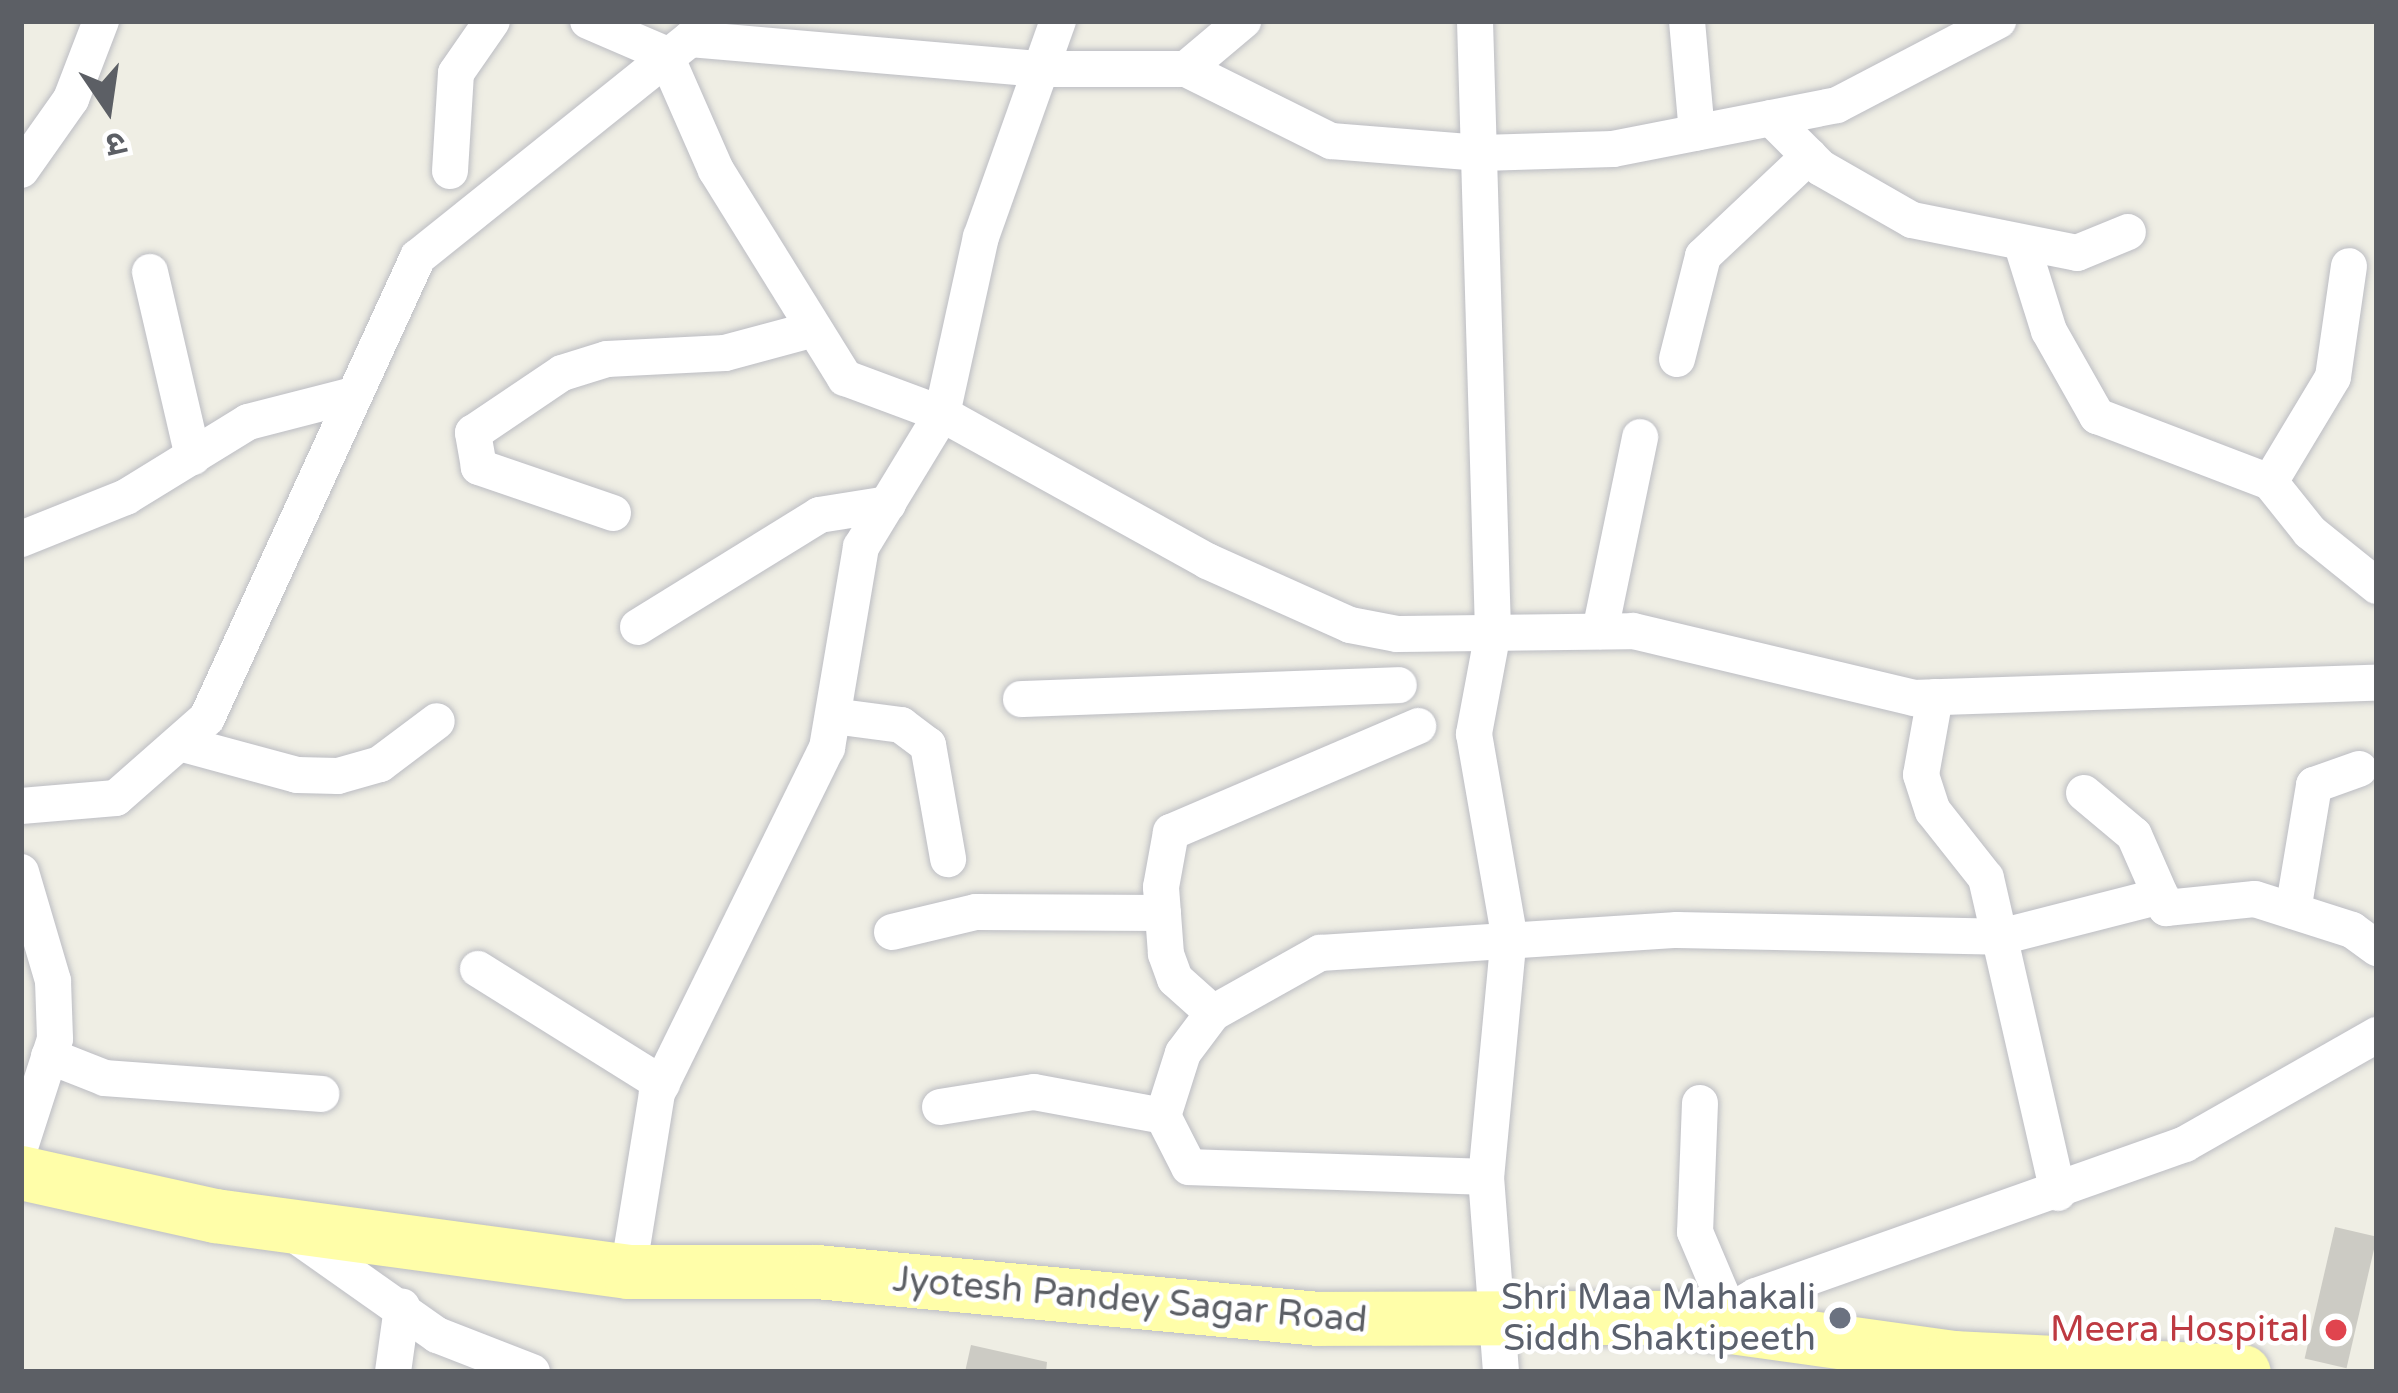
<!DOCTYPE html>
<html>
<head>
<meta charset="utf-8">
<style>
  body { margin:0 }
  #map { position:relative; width:2398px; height:1393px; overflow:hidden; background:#efeee4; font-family:"Varela Round","Noto Sans Devanagari",sans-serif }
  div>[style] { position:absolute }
  .building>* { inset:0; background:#cccbc4; transform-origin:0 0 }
  .roads { filter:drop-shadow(0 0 3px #bcbdc3) drop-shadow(0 0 3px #bcbdc3) }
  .street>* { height:36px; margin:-18px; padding:0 18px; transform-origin:18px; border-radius:18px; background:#fff }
  .primary>* { height:54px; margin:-27px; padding:0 27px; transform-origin:27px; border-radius:27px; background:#fffea9 }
  .dots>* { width:33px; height:33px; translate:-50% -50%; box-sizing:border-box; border:6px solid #fff; border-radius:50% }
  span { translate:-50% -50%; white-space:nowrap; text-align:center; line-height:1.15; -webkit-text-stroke:9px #fff; paint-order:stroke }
  .worship-label { font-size:36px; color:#5b616d }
  .right { translate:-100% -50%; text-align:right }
  .street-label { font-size:36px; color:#5c5f65 }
  .health-label { font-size:36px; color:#be3a42 }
  .frame { position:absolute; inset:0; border:24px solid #5c5f65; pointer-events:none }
  .north { position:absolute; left:48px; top:48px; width:120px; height:120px; -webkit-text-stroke:9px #fff; paint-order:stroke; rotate:167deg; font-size:33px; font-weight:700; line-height:48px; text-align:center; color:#5c5f65 }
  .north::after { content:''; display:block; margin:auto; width:42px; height:54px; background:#5c5f65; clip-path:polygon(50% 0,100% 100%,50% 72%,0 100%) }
</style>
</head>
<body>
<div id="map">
  <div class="building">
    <i style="left:2335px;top:1227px;width:43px;height:135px;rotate:13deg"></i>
    <i style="clip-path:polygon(971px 1345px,1047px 1362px,1046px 1372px,965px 1372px)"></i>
  </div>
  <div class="roads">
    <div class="street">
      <i style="left:588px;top:21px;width:84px;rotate:23.2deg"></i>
      <i style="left:665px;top:54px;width:127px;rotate:66.3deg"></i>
      <i style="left:716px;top:170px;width:245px;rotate:58.2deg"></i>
      <i style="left:845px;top:378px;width:103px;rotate:20.4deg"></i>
      <i style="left:942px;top:414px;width:303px;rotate:29deg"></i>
      <i style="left:1207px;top:561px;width:157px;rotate:24.1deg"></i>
      <i style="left:1350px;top:625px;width:48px;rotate:10.8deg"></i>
      <i style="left:1397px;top:634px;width:236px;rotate:-0.7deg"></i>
      <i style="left:1633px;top:631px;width:290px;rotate:13.4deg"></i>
      <i style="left:1915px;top:698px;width:462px;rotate:-1.9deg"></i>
      <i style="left:1475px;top:21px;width:611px;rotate:88.31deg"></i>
      <i style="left:1493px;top:632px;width:104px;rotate:100.6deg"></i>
      <i style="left:1474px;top:734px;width:204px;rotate:80.1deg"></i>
      <i style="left:1509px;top:935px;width:243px;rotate:95.4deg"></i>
      <i style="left:1486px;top:1177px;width:196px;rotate:85.6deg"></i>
      <i style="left:1687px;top:21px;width:112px;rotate:84.9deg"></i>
      <i style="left:1186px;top:69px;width:75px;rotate:-40.1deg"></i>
      <i style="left:1771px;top:118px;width:71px;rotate:45deg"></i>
      <i style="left:1821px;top:168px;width:105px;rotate:29.7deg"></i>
      <i style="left:1912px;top:220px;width:168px;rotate:11.3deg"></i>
      <i style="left:2077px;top:253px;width:55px;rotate:-22.4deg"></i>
      <i style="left:21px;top:170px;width:87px;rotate:-54.8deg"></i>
      <i style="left:71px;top:99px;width:84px;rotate:-69deg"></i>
      <i style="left:450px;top:171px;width:98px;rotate:-86.5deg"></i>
      <i style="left:456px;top:73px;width:63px;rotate:-55.3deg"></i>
      <i style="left:2023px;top:248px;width:87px;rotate:72.6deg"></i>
      <i style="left:2049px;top:331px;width:98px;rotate:60.5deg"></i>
      <i style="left:2097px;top:416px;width:185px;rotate:20.9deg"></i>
      <i style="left:2270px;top:482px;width:64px;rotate:51.3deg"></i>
      <i style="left:2310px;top:532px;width:86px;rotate:38.9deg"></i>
      <i style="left:150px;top:272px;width:190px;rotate:76.9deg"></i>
      <i style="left:1677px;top:359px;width:106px;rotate:-75.8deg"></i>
      <i style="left:1703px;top:256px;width:146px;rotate:-43.3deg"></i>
      <i style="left:2270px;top:482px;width:122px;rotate:-59deg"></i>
      <i style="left:2333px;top:377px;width:112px;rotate:-81.8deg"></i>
      <i style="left:613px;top:513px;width:142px;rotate:-161.1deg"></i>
      <i style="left:479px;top:467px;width:35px;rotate:-100deg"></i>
      <i style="left:473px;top:433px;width:107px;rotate:-34deg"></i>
      <i style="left:562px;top:373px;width:47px;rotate:-17.3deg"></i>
      <i style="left:607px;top:359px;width:118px;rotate:-2.9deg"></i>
      <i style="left:725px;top:353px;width:92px;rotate:-15.1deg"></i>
      <i style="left:21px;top:539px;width:113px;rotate:-21.8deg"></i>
      <i style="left:126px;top:497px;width:143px;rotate:-31.6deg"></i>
      <i style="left:248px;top:422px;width:108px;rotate:-14.4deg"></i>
      <i style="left:638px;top:627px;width:213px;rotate:-31.7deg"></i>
      <i style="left:819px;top:515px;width:70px;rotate:-9.1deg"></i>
      <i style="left:1600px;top:631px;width:198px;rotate:-78.3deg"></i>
      <i style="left:1935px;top:697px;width:79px;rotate:100.2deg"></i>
      <i style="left:1921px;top:775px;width:38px;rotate:72deg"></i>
      <i style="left:1933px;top:811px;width:85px;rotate:51.7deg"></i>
      <i style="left:1986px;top:878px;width:323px;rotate:77.1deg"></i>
      <i style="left:1021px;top:699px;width:378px;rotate:-2.1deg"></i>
      <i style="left:833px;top:716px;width:69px;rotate:7.5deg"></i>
      <i style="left:901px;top:725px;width:34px;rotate:37deg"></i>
      <i style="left:928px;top:745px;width:116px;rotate:80deg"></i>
      <i style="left:179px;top:743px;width:122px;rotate:15.2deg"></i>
      <i style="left:297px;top:775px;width:41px;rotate:1.4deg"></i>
      <i style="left:338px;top:776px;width:44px;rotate:-15.9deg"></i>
      <i style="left:380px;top:764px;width:71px;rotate:-37deg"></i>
      <i style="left:2084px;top:793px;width:65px;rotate:40deg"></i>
      <i style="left:2134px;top:835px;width:80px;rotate:66.3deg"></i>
      <i style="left:2166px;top:908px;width:89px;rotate:-5.8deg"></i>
      <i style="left:2255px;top:899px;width:102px;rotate:17.7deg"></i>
      <i style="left:2352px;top:930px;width:31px;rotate:36deg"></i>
      <i style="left:21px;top:806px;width:95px;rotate:-4.8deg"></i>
      <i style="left:116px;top:798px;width:121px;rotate:-41.3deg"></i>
      <i style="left:207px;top:718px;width:507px;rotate:-65.41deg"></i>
      <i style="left:418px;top:257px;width:349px;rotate:-38.7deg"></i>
      <i style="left:690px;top:39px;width:352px;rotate:4.9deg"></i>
      <i style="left:1041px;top:69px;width:145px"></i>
      <i style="left:1186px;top:69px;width:162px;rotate:26.4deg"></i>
      <i style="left:1331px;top:141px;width:150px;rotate:4.6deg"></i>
      <i style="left:1481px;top:153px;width:132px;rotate:-1.7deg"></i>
      <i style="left:1613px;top:149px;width:228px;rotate:-11.1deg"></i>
      <i style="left:1837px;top:105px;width:182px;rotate:-27.6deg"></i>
      <i style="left:21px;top:872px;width:114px;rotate:73.6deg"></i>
      <i style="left:53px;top:981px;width:58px;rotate:88deg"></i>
      <i style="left:55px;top:1039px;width:110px;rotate:107.9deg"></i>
      <i style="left:2293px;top:911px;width:128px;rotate:-80.5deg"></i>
      <i style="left:2314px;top:785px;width:48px;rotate:-19.6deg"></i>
      <i style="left:892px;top:932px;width:86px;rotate:-13.4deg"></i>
      <i style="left:976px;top:912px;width:187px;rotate:0.3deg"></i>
      <i style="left:478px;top:969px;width:217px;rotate:32deg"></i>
      <i style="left:1213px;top:1013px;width:51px;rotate:-138.2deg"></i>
      <i style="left:1175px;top:979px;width:27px;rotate:-110deg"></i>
      <i style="left:1166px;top:954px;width:67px;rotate:-94.3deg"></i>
      <i style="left:1161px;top:887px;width:56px;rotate:-79.7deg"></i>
      <i style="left:1171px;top:832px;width:269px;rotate:-23.2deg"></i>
      <i style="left:49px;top:1056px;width:60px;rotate:21.4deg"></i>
      <i style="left:105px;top:1078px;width:217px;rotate:4.2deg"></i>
      <i style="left:1700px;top:1103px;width:129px;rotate:92.2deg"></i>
      <i style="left:1695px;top:1232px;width:87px;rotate:67deg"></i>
      <i style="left:940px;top:1107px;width:95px;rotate:-9.1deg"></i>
      <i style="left:1034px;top:1092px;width:131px;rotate:10.5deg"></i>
      <i style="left:1486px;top:1177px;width:297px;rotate:-178.1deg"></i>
      <i style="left:1189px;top:1167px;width:57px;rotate:-117deg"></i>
      <i style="left:1163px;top:1116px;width:66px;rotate:-72.4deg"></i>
      <i style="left:1183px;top:1053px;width:50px;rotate:-53.1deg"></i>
      <i style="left:1213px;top:1013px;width:123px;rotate:-29.3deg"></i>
      <i style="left:1320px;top:953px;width:358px;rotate:-3.7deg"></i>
      <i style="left:1677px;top:930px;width:323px;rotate:1.2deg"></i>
      <i style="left:2000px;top:937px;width:166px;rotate:-14.3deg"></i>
      <i style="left:298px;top:1237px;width:170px;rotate:35.2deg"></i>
      <i style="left:437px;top:1335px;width:102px;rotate:21.3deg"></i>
      <i style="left:628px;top:1272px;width:181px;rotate:-80.8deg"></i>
      <i style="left:657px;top:1093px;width:385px;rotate:-63.8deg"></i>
      <i style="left:827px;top:748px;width:204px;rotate:-80.4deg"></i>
      <i style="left:861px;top:547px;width:156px;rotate:-58.7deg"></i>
      <i style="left:942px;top:414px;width:181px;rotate:-77.6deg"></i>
      <i style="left:981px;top:237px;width:229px;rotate:-70.4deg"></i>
      <i style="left:1708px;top:1324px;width:56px;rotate:-30.3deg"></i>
      <i style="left:1756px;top:1296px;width:455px;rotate:-19.5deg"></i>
      <i style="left:2185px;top:1144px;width:221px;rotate:-29.6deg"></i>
      <i style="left:393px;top:1372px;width:66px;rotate:-82.1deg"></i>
    </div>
    <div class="primary">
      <i style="left:21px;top:1173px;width:199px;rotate:12.5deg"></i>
      <i style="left:215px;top:1216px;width:417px;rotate:7.7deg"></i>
      <i style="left:628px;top:1272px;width:189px"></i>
      <i style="left:817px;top:1272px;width:504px;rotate:5.35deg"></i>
      <i style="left:1319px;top:1319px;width:347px;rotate:-0.2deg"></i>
      <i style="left:1666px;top:1318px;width:291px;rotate:7.9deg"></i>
      <i style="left:1954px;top:1358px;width:290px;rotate:2.8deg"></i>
    </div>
  </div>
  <div class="dots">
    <i style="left:1840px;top:1318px;background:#6b7280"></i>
    <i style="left:2336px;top:1330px;background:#e0444e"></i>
  </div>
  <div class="worship-label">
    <span class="right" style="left:1816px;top:1318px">Shri Maa Mahakali<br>Siddh Shaktipeeth</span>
  </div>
  <div class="street-label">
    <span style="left:1130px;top:1300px;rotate:5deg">Jyotesh Pandey Sagar Road</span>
  </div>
  <div class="health-label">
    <span class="right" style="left:2309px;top:1330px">Meera Hospital</span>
  </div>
  <div class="frame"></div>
  <div class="north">उ</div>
</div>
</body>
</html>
